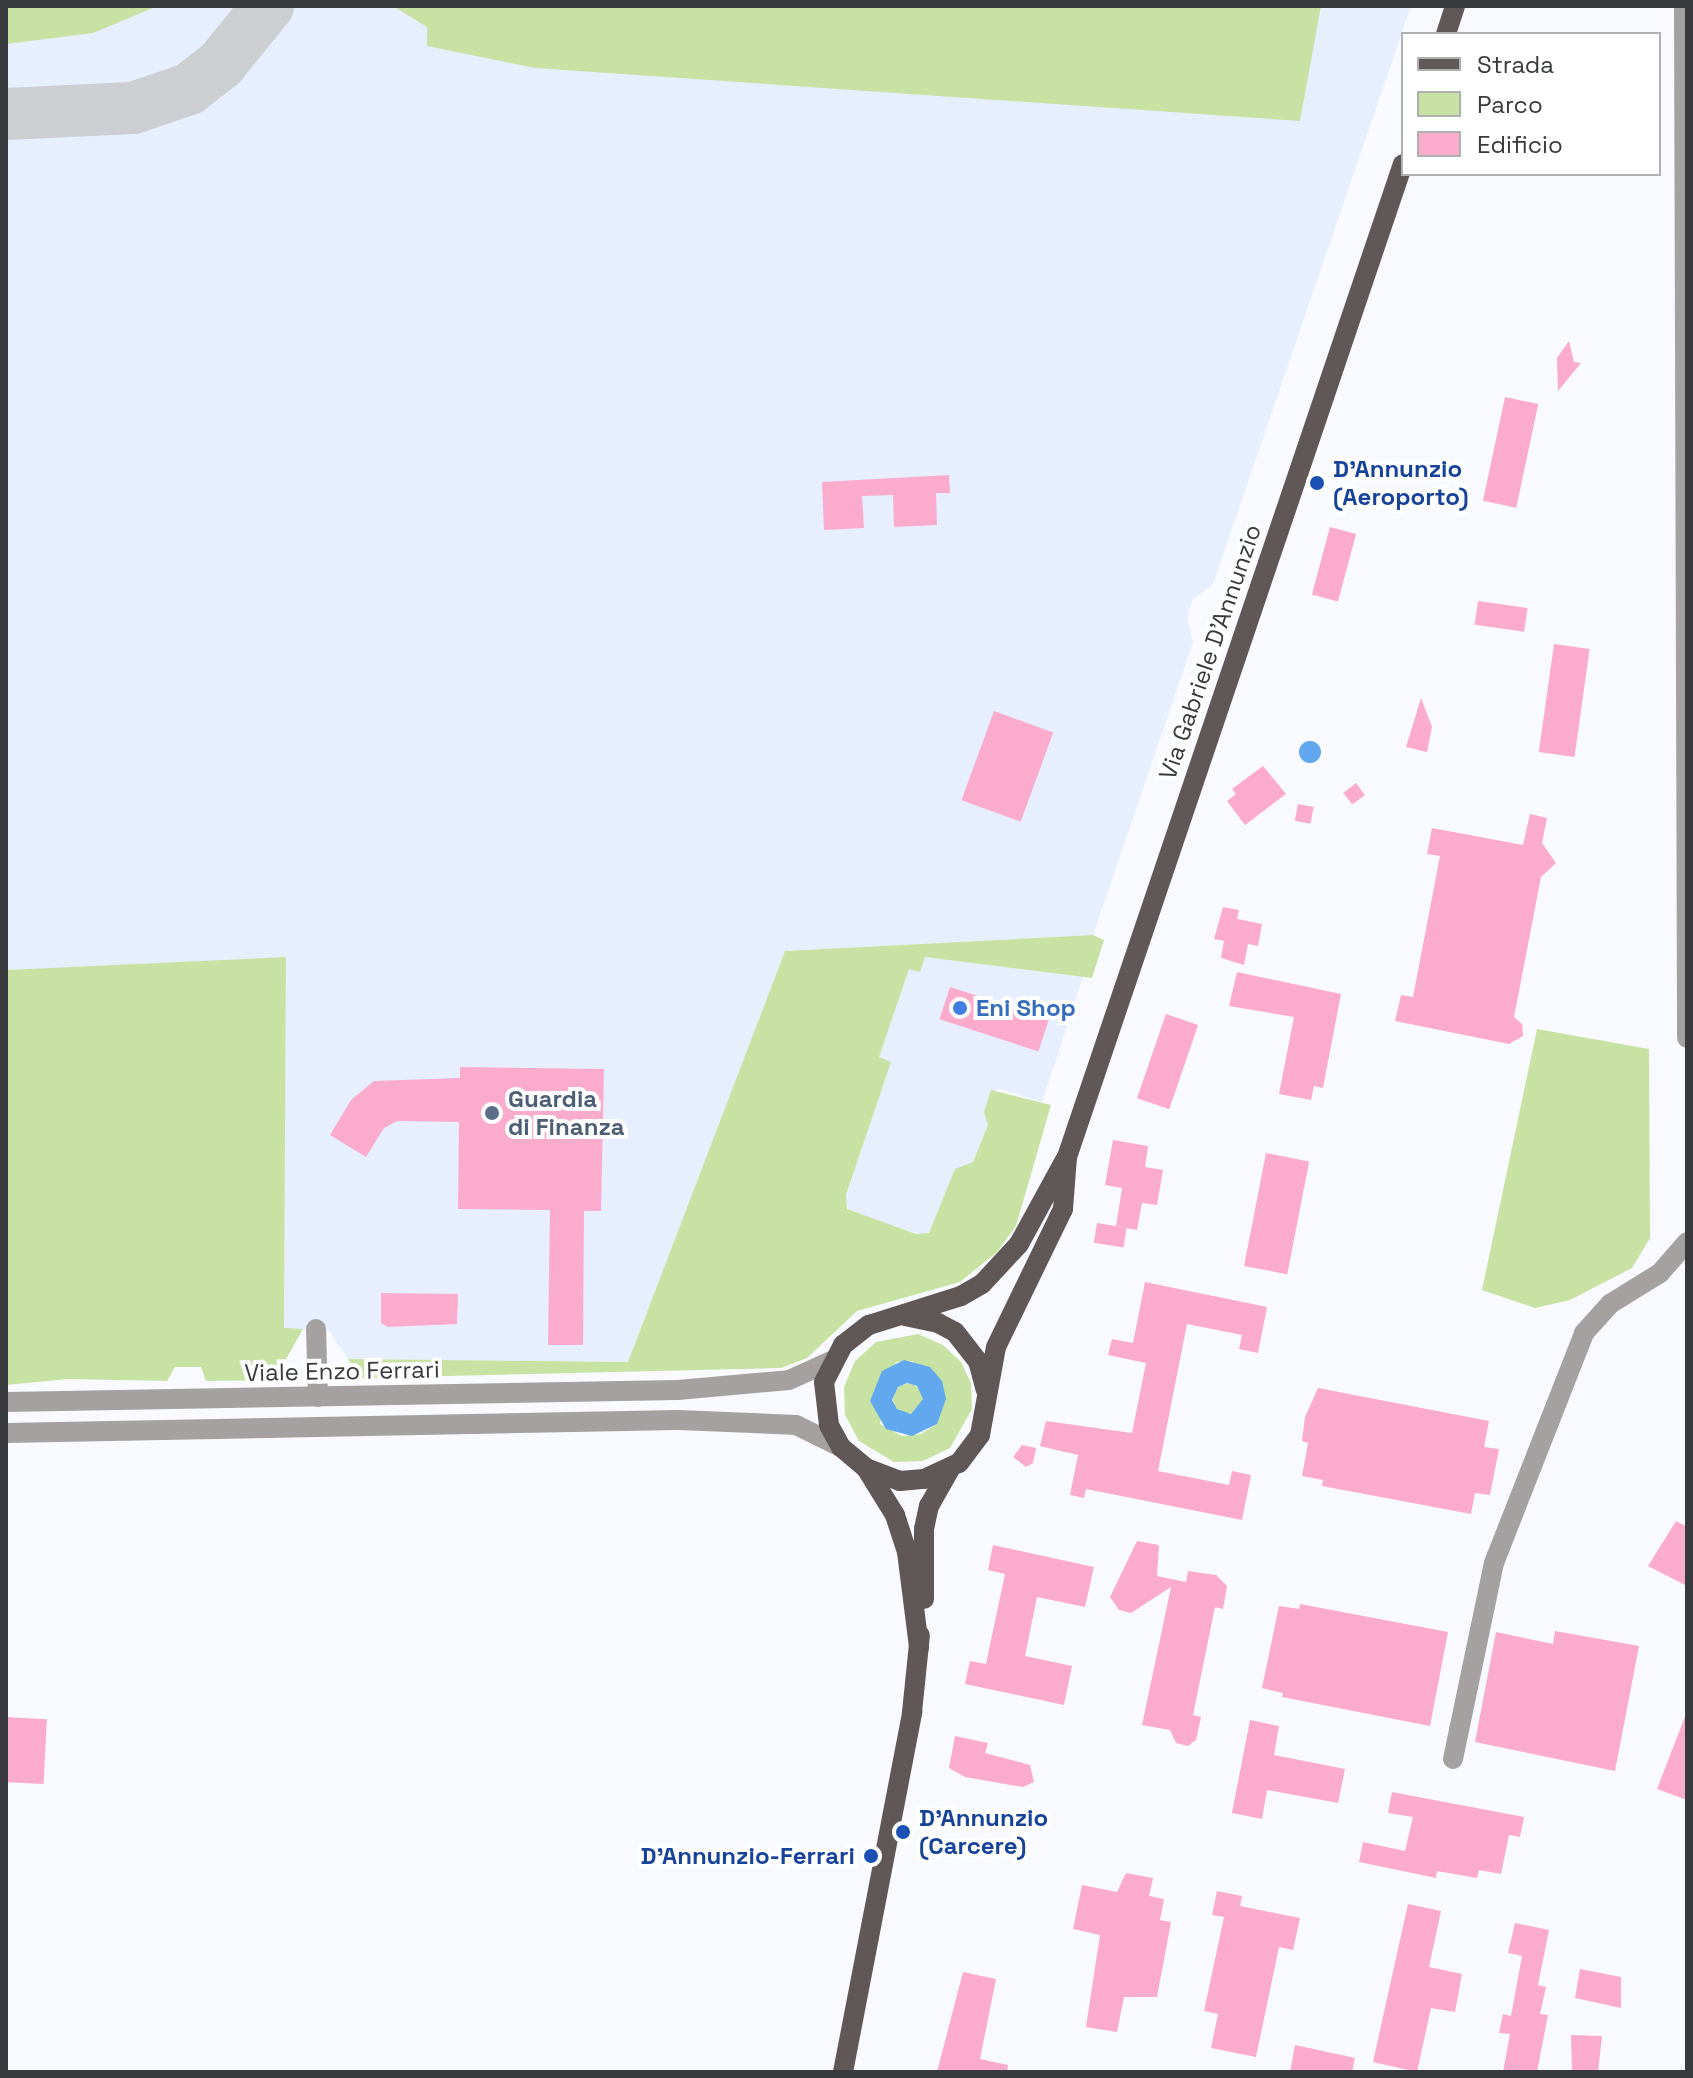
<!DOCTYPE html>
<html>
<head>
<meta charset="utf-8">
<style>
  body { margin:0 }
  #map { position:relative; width:1693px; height:2078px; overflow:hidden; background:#f8faff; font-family:"Space Grotesk",sans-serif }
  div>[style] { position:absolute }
  .built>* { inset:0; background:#e7eefd }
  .green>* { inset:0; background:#c8e2a3 }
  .round { border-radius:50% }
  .water>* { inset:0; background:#61a8ef }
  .taxiway>* { height:52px; margin:-26px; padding:0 26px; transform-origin:26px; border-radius:26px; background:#ccced2 }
  .building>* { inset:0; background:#fbaccd; transform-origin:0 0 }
  .minor>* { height:20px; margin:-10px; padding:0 10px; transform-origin:10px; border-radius:10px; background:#a5a1a0 }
  .major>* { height:20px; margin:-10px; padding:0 10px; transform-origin:10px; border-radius:10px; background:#605857 }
  .dots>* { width:22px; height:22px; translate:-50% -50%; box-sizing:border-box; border:4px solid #fff; border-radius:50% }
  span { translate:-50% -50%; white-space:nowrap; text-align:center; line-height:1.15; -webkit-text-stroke:8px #fff; paint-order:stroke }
  .transit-label { font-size:24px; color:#164399; font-weight:700 }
  .left { translate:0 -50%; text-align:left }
  .right { translate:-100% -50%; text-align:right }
  .street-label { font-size:24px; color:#383a3d }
  .shop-label { font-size:24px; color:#366cbe; font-weight:700 }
  .service-label { font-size:24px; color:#4e5e75; font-weight:700 }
  .frame { position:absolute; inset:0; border:8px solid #383a3d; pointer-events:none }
  .legend { position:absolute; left:1401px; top:32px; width:260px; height:144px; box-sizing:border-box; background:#fff; border:2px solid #afb0b1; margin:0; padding:10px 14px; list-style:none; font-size:24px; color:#383a3d }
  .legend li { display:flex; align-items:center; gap:16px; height:40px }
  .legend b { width:40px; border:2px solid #afb0b1 }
</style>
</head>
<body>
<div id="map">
  <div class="built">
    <i style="clip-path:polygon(6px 6px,1411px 6px,1213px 584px,1193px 599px,1187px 618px,1193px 642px,1093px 935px,785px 951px,628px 1362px,348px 1359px,329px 1330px,284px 1329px,286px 958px,6px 970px)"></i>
    <i style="clip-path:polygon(925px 957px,1083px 977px,1042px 1102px,998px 1088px,985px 1108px,988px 1125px,973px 1162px,960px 1169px,933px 1230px,921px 1235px,850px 1212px,845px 1200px,890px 1062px,878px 1058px,909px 968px)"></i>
  </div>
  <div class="green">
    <i style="clip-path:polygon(6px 6px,158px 6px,93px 33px,6px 44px)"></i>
    <i style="clip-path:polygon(393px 6px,1321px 6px,1300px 121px,535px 68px,427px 46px,427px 27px)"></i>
    <i style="clip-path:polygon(1093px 935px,1104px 940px,1092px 978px,925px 957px,920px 972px,909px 969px,879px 1057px,891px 1062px,846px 1195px,847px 1209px,916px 1234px,929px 1233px,955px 1169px,973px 1162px,988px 1125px,984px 1112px,991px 1090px,1051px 1105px,1016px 1226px,997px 1252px,960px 1282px,857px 1311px,807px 1358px,781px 1368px,360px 1378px,348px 1359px,628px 1362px,785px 951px)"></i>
    <i style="clip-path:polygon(286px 957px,284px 1328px,303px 1329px,280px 1370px,273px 1380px,206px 1381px,201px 1367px,175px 1367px,167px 1381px,68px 1379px,6px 1385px,6px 970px)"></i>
    <i style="clip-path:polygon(1537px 1029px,1649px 1049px,1650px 1238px,1632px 1268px,1570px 1300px,1535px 1308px,1482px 1290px)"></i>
    <i style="clip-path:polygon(evenodd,918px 1334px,943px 1345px,961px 1362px,971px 1383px,972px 1409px,950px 1448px,923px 1461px,894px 1462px,859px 1441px,845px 1415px,844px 1387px,855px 1361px,876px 1342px,918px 1334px,913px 1361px,937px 1424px,921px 1434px,902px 1436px,880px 1424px,896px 1362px,913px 1361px)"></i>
    <i class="round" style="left:893px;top:1384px;width:30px;height:30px"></i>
  </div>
  <div class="water">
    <i class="round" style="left:1299px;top:741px;width:22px;height:22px"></i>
    <i style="clip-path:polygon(evenodd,904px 1360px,930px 1367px,942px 1381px,946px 1399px,937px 1424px,912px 1436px,886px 1429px,870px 1401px,882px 1371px,904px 1360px,907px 1383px,917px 1386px,923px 1399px,911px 1414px,897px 1409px,892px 1400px,898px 1387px,907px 1383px)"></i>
  </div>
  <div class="taxiway">
    <i style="left:6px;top:114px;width:127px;rotate:-2.7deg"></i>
    <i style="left:133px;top:108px;width:59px;rotate:-18.7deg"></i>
    <i style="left:189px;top:89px;width:41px;rotate:-38deg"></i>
    <i style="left:221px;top:64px;width:75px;rotate:-51deg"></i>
  </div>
  <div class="building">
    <i style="clip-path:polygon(1569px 341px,1574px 362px,1581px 363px,1558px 391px,1557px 358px)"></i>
    <i style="left:1505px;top:397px;width:34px;height:106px;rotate:12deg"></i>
    <i style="clip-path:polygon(949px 475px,950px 493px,936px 493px,937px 525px,894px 527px,893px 495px,862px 496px,864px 528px,824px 530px,822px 482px)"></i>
    <i style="left:1330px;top:527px;width:27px;height:70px;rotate:15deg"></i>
    <i style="left:1478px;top:601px;width:50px;height:24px;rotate:8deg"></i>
    <i style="left:1554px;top:644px;width:36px;height:109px;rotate:8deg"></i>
    <i style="clip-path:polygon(1421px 698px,1432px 727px,1427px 752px,1406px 747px)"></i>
    <i style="left:994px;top:711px;width:63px;height:95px;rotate:20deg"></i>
    <i style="clip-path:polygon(1263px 766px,1286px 794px,1245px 825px,1227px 801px,1236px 794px,1232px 789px)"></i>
    <i style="left:1356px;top:783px;width:15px;height:16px;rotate:53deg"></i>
    <i style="left:1298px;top:804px;width:16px;height:17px;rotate:11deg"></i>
    <i style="clip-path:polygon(1530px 814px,1547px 818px,1542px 843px,1556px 863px,1541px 877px,1514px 1017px,1522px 1024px,1523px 1036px,1509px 1044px,1395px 1021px,1401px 995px,1413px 997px,1440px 856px,1427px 854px,1432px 828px,1523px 845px)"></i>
    <i style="clip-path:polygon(1223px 907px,1239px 910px,1237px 919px,1262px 924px,1258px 946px,1248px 944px,1244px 965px,1221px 958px,1224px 941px,1214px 939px)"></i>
    <i style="clip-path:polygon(1237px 972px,1341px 994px,1323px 1088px,1314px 1086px,1311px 1100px,1279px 1094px,1294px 1017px,1229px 1006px)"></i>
    <i style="left:950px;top:987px;width:104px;height:34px;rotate:18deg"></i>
    <i style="left:1166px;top:1014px;width:34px;height:89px;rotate:19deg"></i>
    <i style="clip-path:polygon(460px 1067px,604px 1069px,601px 1211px,584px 1211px,583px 1345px,548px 1345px,550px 1210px,458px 1209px,459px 1122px,397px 1121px,384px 1128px,366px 1157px,330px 1135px,351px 1100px,374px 1081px,460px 1078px)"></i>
    <i style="clip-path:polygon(1113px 1140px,1148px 1146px,1145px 1167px,1163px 1170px,1157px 1205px,1142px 1203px,1137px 1230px,1116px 1226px,1122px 1188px,1105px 1185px)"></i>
    <i style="left:1266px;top:1153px;width:44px;height:115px;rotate:11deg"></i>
    <i style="left:1097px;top:1223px;width:30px;height:20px;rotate:9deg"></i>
    <i style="clip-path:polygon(1145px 1282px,1267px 1307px,1258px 1353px,1239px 1349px,1242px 1335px,1187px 1324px,1158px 1471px,1229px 1485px,1232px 1471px,1251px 1475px,1242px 1520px,1086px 1489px,1084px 1498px,1070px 1495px,1078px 1455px,1040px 1446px,1046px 1421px,1132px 1433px,1146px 1363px,1108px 1355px,1112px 1339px,1133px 1343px)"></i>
    <i style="clip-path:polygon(381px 1293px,458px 1294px,457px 1324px,388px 1327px,381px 1323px)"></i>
    <i style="clip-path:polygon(1318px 1388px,1489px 1421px,1484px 1447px,1499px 1449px,1490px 1495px,1475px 1493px,1471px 1514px,1322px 1486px,1323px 1480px,1302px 1476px,1308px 1443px,1302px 1441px,1305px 1417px)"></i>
    <i style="clip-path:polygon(1022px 1445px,1036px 1448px,1033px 1463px,1026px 1467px,1013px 1457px)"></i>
    <i style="clip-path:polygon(1676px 1521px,1687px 1527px,1687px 1586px,1648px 1566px)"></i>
    <i style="clip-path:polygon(1137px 1541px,1159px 1545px,1157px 1576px,1186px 1582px,1188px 1571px,1216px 1575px,1227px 1586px,1223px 1609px,1215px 1607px,1193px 1715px,1201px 1717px,1196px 1740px,1188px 1746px,1176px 1743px,1170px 1730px,1142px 1725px,1171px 1587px,1131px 1613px,1119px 1610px,1110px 1597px)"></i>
    <i style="clip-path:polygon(993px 1545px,1094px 1567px,1085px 1607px,1037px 1597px,1025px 1656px,1072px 1666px,1064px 1705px,965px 1684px,970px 1661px,986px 1664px,1005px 1574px,988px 1570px)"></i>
    <i style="clip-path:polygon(1300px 1604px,1448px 1632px,1430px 1726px,1282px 1697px,1283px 1693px,1262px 1688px,1279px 1606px,1299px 1609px)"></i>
    <i style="clip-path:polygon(1555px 1631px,1639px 1646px,1615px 1771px,1475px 1742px,1496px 1632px,1553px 1644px)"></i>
    <i style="clip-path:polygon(1686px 1714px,1687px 1714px,1687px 1800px,1657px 1789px)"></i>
    <i style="left:6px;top:1717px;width:41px;height:65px;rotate:3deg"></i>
    <i style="clip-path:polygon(1250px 1720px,1279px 1726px,1274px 1755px,1345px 1769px,1338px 1803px,1267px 1790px,1262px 1819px,1232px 1813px)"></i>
    <i style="clip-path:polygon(955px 1736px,988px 1743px,985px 1753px,1030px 1765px,1034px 1782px,1023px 1787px,965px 1777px,949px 1768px)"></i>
    <i style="clip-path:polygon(1392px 1792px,1524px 1817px,1520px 1837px,1509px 1835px,1501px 1874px,1479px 1870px,1477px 1878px,1437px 1871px,1436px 1878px,1359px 1862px,1363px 1842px,1405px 1851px,1413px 1817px,1388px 1813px)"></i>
    <i style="clip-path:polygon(1126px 1873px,1153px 1878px,1149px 1896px,1164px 1899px,1160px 1920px,1171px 1922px,1157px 1997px,1124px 1997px,1117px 2032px,1086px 2027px,1100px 1935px,1073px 1929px,1082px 1885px,1117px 1892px)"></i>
    <i style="clip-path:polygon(1217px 1891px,1242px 1896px,1240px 1906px,1300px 1918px,1293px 1950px,1279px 1947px,1256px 2057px,1211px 2048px,1218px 2014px,1204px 2011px,1224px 1917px,1212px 1915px)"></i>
    <i style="clip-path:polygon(1408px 1904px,1441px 1911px,1429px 1967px,1462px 1974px,1455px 2012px,1431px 2008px,1417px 2072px,1373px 2062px)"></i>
    <i style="clip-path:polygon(1515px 1923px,1549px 1930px,1538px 1985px,1546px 1987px,1540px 2014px,1548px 2015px,1537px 2072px,1503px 2072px,1510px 2034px,1499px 2033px,1503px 2014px,1511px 2016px,1522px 1956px,1508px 1953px)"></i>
    <i style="clip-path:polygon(1580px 1969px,1621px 1977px,1621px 2008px,1575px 1998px)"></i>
    <i style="clip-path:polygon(963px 1972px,996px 1979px,980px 2059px,1008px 2065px,1007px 2072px,937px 2072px)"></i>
    <i style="clip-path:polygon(1571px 2035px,1602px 2036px,1598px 2072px,1572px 2072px)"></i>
    <i style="clip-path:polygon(1295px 2045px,1355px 2058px,1352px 2072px,1290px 2072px)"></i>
  </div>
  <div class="minor">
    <i style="left:1684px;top:6px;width:1032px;rotate:89.83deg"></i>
    <i style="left:316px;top:1329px;width:68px;rotate:88.3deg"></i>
    <i style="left:6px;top:1402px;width:672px;rotate:-1.02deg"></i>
    <i style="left:678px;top:1390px;width:111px;rotate:-5.1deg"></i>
    <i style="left:789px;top:1380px;width:46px;rotate:-24.3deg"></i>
    <i style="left:6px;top:1433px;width:672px;rotate:-1.11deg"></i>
    <i style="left:678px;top:1420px;width:118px;rotate:2.4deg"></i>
    <i style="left:796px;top:1425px;width:50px;rotate:26.1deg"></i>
    <i style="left:1453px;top:1759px;width:200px;rotate:-78.2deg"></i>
    <i style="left:1494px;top:1563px;width:247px;rotate:-68.6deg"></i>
    <i style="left:1584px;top:1333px;width:39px;rotate:-48deg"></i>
    <i style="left:1610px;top:1304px;width:59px;rotate:-31.8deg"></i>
    <i style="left:1660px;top:1273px;width:41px;rotate:-48.9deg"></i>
  </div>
  <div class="major">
    <i style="left:1446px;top:34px;width:29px;rotate:-72deg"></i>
    <i style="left:905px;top:1316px;width:34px;rotate:12deg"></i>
    <i style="left:938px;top:1323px;width:19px;rotate:28deg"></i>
    <i style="left:955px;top:1332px;width:37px;rotate:52deg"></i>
    <i style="left:978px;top:1361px;width:30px;rotate:75deg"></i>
    <i style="left:866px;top:1468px;width:36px;rotate:21deg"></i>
    <i style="left:900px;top:1481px;width:24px;rotate:-5deg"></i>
    <i style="left:924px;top:1479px;width:38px;rotate:-25deg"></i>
    <i style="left:959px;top:1463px;width:35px;rotate:-53deg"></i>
    <i style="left:980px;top:1435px;width:89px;rotate:-79.7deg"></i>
    <i style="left:996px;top:1347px;width:153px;rotate:-64.1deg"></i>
    <i style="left:1063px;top:1209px;width:52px;rotate:-85.6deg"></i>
    <i style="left:1067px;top:1157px;width:1048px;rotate:-71.31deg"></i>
    <i style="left:924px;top:1599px;width:70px;rotate:-90deg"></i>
    <i style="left:924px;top:1529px;width:24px;rotate:-78deg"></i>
    <i style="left:929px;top:1506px;width:43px;rotate:-60.4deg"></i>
    <i style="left:919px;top:1647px;width:96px;rotate:-97.2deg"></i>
    <i style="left:907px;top:1552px;width:39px;rotate:-108deg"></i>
    <i style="left:895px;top:1515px;width:55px;rotate:-121.7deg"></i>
    <i style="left:866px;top:1468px;width:33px;rotate:-140deg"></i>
    <i style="left:841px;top:1447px;width:25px;rotate:-119deg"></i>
    <i style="left:829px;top:1425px;width:43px;rotate:-96.6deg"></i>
    <i style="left:824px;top:1382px;width:42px;rotate:-62.8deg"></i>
    <i style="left:843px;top:1345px;width:33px;rotate:-38deg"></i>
    <i style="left:869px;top:1325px;width:96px;rotate:-17.5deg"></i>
    <i style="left:961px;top:1296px;width:24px;rotate:-30deg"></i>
    <i style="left:982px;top:1284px;width:54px;rotate:-47.2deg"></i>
    <i style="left:1019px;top:1244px;width:96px;rotate:-61.3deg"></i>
    <i style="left:843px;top:2072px;width:367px;rotate:-79.1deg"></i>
    <i style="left:912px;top:1712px;width:77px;rotate:-84.1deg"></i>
  </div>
  <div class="dots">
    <i style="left:1317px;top:483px;background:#1a4fb4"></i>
    <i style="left:960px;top:1008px;background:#3f7fe0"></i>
    <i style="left:492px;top:1113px;background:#5c6f8a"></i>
    <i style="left:903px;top:1832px;background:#1a4fb4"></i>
    <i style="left:871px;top:1856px;background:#1a4fb4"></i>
  </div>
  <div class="transit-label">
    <span class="left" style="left:1333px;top:483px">D'Annunzio<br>(Aeroporto)</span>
    <span class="left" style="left:919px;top:1832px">D'Annunzio<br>(Carcere)</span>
    <span class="right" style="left:855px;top:1856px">D'Annunzio-Ferrari</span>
  </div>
  <div class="street-label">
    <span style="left:1210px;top:652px;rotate:-71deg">Via Gabriele D'Annunzio</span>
    <span style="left:342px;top:1371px;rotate:-1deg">Viale Enzo Ferrari</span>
  </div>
  <div class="shop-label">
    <span class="left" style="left:976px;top:1008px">Eni Shop</span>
  </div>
  <div class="service-label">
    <span class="left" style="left:508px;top:1113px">Guardia<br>di Finanza</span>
  </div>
  <div class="frame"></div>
  <ul class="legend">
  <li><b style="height:10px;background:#605857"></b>Strada</li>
  <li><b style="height:22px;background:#c8e2a3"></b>Parco</li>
  <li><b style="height:22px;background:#fbaccd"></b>Edificio</li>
  </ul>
</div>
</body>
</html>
